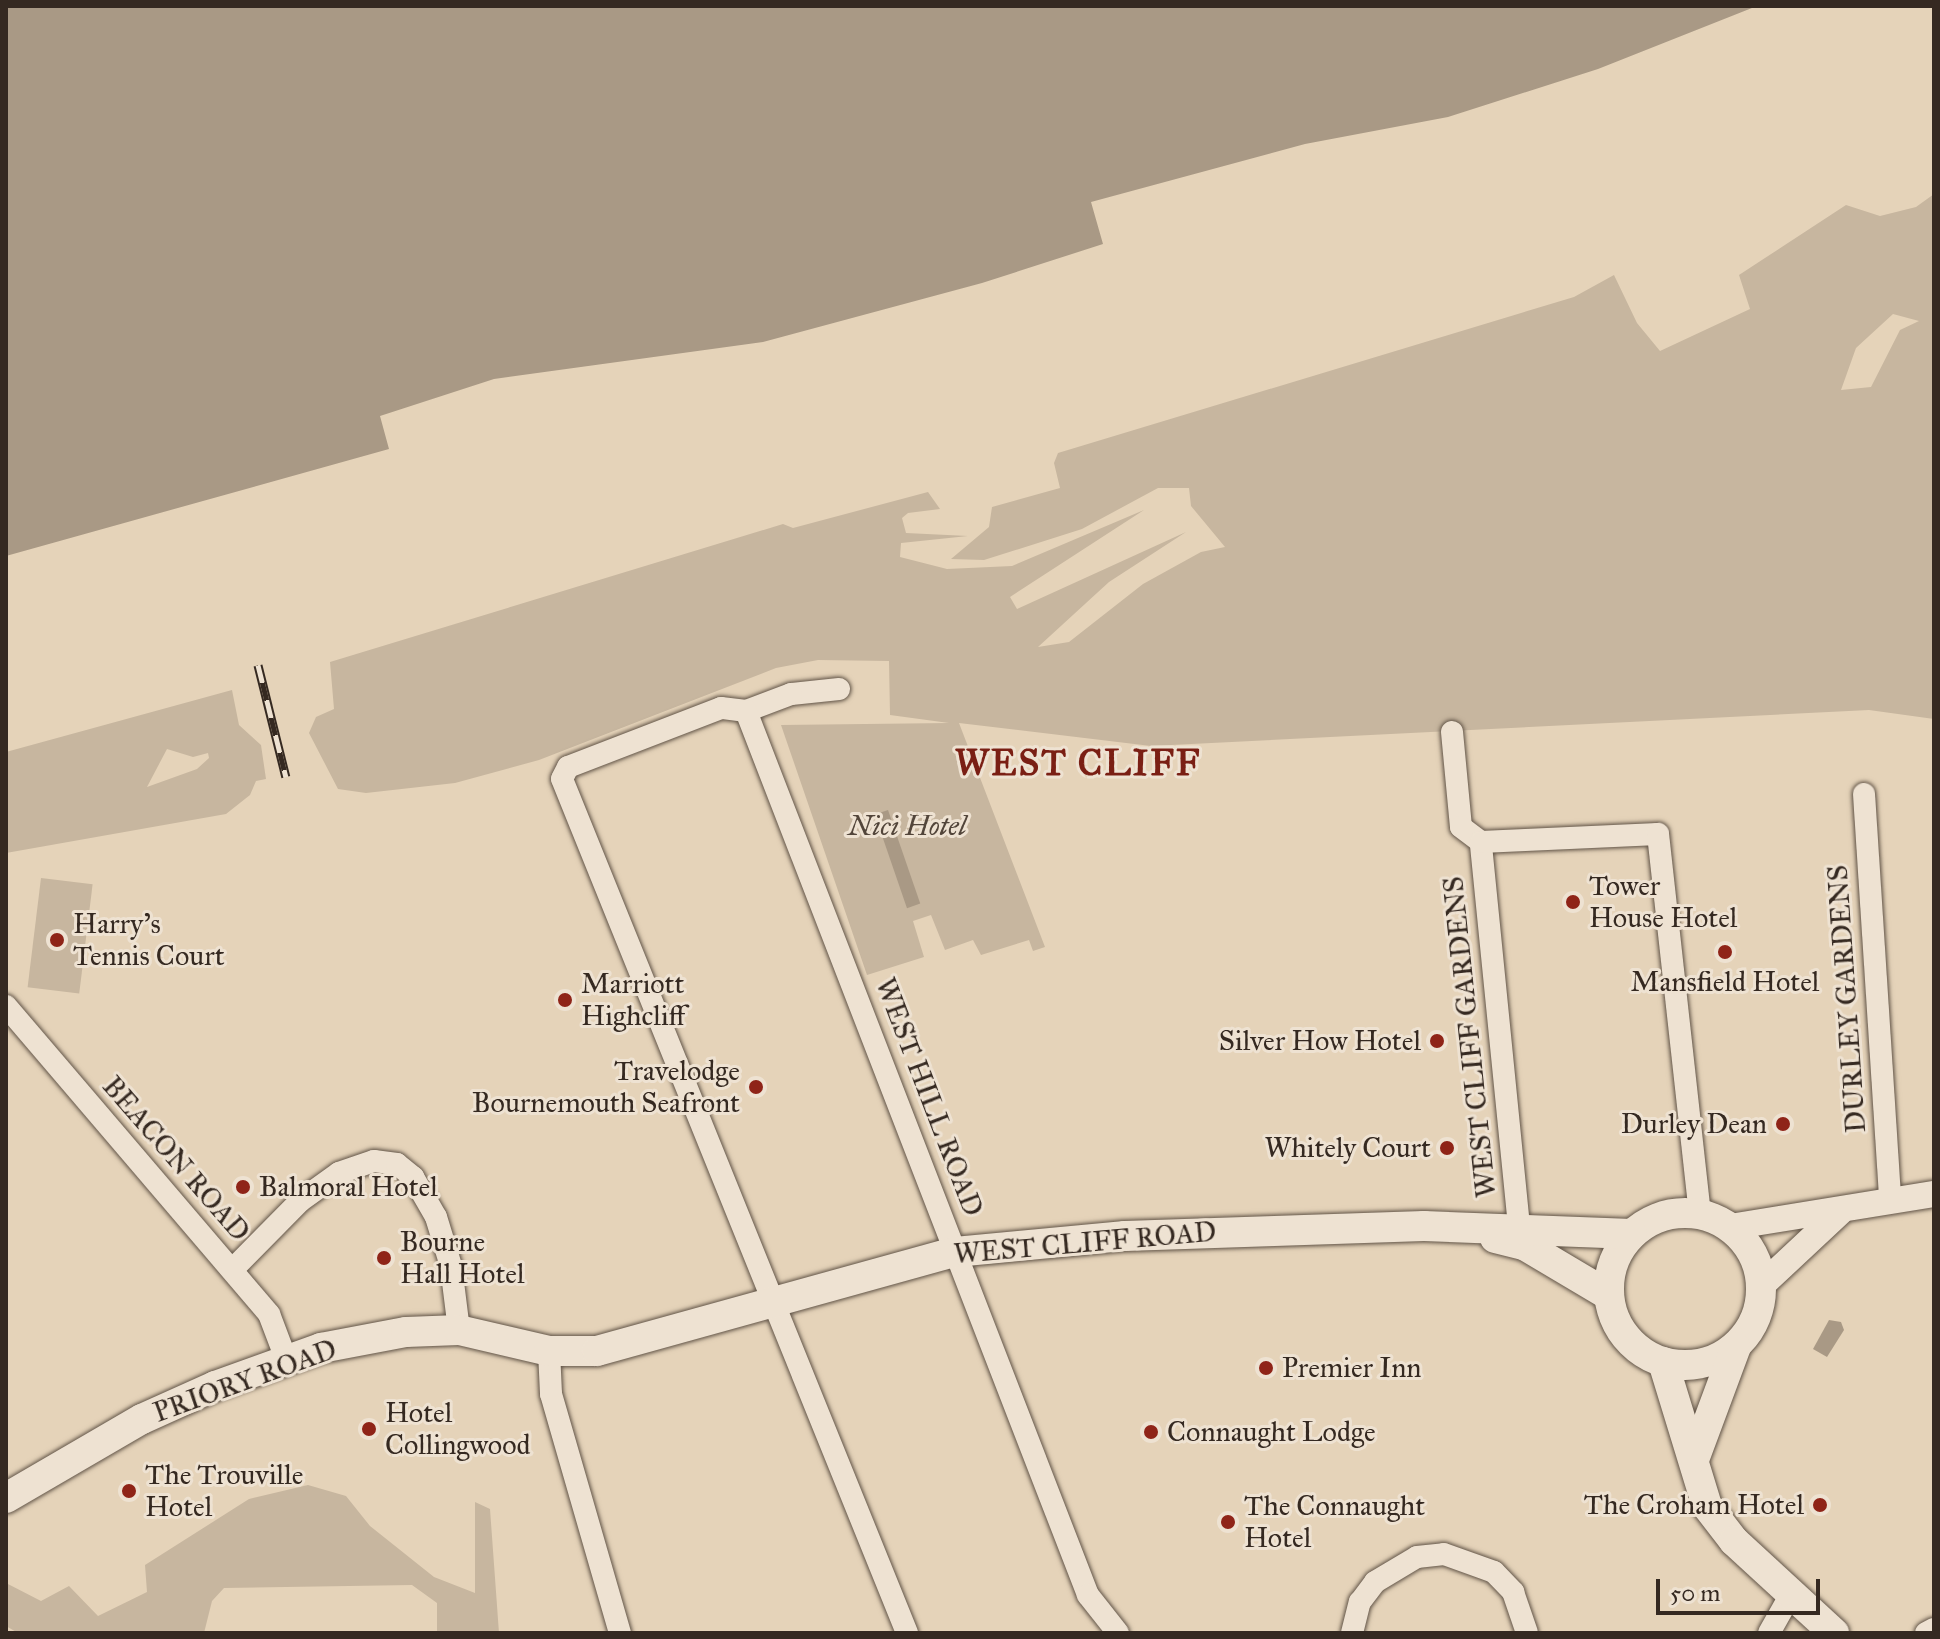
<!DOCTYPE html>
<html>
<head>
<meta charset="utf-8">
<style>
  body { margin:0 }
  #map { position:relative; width:1940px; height:1639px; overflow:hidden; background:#e5d3b9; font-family:"IM FELL Great Primer",serif }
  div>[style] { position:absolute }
  .green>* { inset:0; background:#c7b69f; transform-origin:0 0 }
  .water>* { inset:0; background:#a99985; transform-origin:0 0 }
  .roads { filter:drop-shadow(0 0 2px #615447) drop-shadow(0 0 2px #615447) }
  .minor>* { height:22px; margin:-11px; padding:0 11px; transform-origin:11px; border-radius:11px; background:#eee2d2 }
  .tertiary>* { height:26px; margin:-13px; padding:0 13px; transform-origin:13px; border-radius:13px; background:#eee2d2 }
  .secondary>* { height:30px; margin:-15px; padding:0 15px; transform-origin:15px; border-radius:15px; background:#eee2d2 }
  .secondary>.ring { margin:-15px; padding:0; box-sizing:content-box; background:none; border:30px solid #eee2d2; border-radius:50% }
  .rail>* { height:9px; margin-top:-4.5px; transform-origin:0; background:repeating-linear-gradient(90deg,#eee2d2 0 18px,#352921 0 36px); box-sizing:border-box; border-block:2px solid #352921 }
  .dots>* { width:22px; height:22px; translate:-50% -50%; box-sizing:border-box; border:4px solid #eee2d2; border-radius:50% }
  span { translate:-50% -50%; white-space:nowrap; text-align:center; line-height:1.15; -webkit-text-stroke:6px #eee2d2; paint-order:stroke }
  .park-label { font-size:28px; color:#52453a; font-style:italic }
  .poi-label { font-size:28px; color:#352921 }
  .left { translate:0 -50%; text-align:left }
  .right { translate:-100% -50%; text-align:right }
  .street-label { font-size:28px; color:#352921 }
  .district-label { font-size:36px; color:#7a1f14; font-weight:700; letter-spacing:2px }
  .frame { position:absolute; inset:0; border:8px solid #352921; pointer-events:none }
  .scale { position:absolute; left:1656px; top:1579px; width:164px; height:36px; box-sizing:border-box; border:4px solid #352921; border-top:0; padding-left:10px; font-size:24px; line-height:28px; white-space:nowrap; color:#352921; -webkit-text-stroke:6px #eee2d2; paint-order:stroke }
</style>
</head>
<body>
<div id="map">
  <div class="green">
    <i style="clip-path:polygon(evenodd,1934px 194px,1934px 719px,1869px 710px,1151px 746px,959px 723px,1045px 947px,1033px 951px,1029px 940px,981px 955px,973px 940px,945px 950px,931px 915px,913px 921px,924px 957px,867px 975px,781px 725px,949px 723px,890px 715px,889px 661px,818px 660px,776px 668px,539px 760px,455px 783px,366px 793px,338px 789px,309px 733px,316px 717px,334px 709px,330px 662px,783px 524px,793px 528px,928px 492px,940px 509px,908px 513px,902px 518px,906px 533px,968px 536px,901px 543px,900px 557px,947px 569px,1012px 566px,1144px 510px,1010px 597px,1017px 609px,1186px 532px,1109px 582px,1038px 647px,1069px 642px,1143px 584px,1201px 552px,1225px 547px,1191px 506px,1189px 488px,1158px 488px,1082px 529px,984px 560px,951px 559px,989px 527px,992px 507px,1060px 488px,1054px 463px,1058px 453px,1574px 297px,1614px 275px,1637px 323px,1660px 351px,1750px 309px,1739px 275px,1846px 205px,1880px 216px,1916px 207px,1934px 194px,1893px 314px,1919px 321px,1900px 330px,1871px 387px,1841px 390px,1856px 348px,1893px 314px)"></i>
    <i style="clip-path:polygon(evenodd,232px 690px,239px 725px,261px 745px,266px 779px,256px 781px,250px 795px,226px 814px,6px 853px,6px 752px,232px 690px,167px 749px,193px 757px,208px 753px,209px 758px,197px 769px,147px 787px,167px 749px)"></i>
    <i style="left:41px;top:878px;width:52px;height:110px;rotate:7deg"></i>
    <i style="clip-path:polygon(308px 1485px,346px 1496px,370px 1526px,434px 1577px,475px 1593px,475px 1502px,490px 1509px,499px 1633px,437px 1633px,437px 1603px,412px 1585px,224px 1588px,212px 1601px,204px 1633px,18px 1633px,6px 1626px,6px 1583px,41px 1601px,69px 1586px,98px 1616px,147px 1592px,145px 1565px,249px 1499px)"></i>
  </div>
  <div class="water">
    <i style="clip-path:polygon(6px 6px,1757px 6px,1598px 69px,1448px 117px,1305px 144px,1091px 202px,1103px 244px,982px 283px,763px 342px,494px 379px,380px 416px,389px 449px,6px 556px)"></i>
    <i style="left:888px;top:810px;width:99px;height:14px;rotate:71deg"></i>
    <i style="clip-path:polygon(1829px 1320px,1841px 1322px,1844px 1330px,1827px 1357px,1813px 1349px)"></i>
  </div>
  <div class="roads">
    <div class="minor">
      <i style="left:839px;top:689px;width:48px;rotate:174.1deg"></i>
      <i style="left:791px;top:694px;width:48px;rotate:159.3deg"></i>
      <i style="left:746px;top:711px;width:25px;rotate:-173deg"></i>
      <i style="left:721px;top:708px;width:164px;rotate:158.9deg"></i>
      <i style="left:568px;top:767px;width:13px;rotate:117deg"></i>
      <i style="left:562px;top:779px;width:921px;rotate:68deg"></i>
      <i style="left:746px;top:711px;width:948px;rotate:68.85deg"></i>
      <i style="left:1088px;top:1595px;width:48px;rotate:51.7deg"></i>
      <i style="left:1452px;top:732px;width:95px;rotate:84.6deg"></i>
      <i style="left:1461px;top:827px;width:25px;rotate:37deg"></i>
      <i style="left:1864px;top:794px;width:407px;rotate:86.3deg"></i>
      <i style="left:6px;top:1006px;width:405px;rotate:49.5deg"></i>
      <i style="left:269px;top:1314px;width:48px;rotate:69.3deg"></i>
      <i style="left:1519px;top:1226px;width:386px;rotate:-95.7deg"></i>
      <i style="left:1481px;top:842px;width:177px;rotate:-2.6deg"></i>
      <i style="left:1658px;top:834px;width:381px;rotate:83.7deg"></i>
      <i style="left:232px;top:1270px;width:97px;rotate:-45.4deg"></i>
      <i style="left:300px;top:1201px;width:48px;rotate:-35.7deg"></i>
      <i style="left:339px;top:1173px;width:37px;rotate:-19deg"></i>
      <i style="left:374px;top:1161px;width:23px;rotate:7deg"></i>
      <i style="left:397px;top:1164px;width:21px;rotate:39deg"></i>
      <i style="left:413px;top:1177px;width:46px;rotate:60.1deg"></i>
      <i style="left:436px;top:1217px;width:51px;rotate:73deg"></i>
      <i style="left:451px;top:1266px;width:64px;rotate:82.9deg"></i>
      <i style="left:549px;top:1351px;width:43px;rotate:87.3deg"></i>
      <i style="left:551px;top:1394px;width:249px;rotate:73.9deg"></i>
      <i style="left:1352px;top:1633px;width:32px;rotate:-76deg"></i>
      <i style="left:1360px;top:1602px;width:25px;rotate:-53deg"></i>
      <i style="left:1375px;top:1582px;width:49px;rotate:-30.8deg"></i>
      <i style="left:1417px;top:1557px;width:27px;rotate:-6deg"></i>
      <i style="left:1444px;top:1554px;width:53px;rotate:19.8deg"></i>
      <i style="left:1494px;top:1572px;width:28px;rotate:46deg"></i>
      <i style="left:1513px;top:1592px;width:43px;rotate:71.1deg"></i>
      <i style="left:1769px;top:1633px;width:45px;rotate:-60.6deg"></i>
      <i style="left:1926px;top:1633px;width:9px;rotate:-27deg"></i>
    </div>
    <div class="tertiary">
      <i style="left:1730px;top:1227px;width:207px;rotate:-9.2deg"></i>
      <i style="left:1762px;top:1285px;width:107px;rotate:-43.1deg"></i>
    </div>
    <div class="secondary">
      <i class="ring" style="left:1609px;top:1213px;width:122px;height:122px"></i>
      <i style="left:1495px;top:1238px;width:32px;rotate:14deg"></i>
      <i style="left:1526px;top:1246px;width:94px;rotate:30.7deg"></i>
      <i style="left:1663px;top:1362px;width:151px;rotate:73deg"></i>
      <i style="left:1707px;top:1506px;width:44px;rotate:52.4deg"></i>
      <i style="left:1734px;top:1541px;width:136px;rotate:42.6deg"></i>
      <i style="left:1695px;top:1457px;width:117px;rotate:-69.6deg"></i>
      <i style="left:6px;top:1498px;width:157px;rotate:-30.2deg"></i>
      <i style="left:142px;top:1419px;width:80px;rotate:-24.3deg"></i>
      <i style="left:215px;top:1386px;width:113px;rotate:-19.7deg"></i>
      <i style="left:321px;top:1348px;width:86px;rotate:-10.7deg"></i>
      <i style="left:406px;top:1332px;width:53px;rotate:-2.2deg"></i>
      <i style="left:459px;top:1330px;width:92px;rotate:13.1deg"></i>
      <i style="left:549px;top:1351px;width:48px"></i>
      <i style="left:597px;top:1351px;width:371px;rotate:-15.5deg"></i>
      <i style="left:955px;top:1252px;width:171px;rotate:-5.4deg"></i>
      <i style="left:1125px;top:1236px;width:299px;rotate:-1.9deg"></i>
      <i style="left:1424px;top:1226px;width:208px;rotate:2.2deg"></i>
    </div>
  </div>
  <div class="rail">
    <i style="left:258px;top:665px;width:115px;rotate:76deg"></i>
  </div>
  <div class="dots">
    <i style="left:1573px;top:902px;background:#8f2418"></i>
    <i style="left:57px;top:940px;background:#8f2418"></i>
    <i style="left:1725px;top:952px;background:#8f2418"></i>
    <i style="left:565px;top:1000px;background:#8f2418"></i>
    <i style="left:1437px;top:1041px;background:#8f2418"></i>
    <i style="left:756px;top:1087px;background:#8f2418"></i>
    <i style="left:1783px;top:1124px;background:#8f2418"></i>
    <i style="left:1447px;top:1148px;background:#8f2418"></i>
    <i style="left:243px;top:1187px;background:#8f2418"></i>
    <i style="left:384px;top:1258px;background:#8f2418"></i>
    <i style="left:1266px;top:1368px;background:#8f2418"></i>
    <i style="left:369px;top:1429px;background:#8f2418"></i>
    <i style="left:1151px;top:1432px;background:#8f2418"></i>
    <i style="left:129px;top:1491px;background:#8f2418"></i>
    <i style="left:1820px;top:1505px;background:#8f2418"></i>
    <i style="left:1228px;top:1522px;background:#8f2418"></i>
  </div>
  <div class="park-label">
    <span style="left:907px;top:826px">Nici Hotel</span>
  </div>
  <div class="poi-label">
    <span class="left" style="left:1589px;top:902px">Tower<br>House Hotel</span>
    <span class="left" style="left:73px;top:940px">Harry's<br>Tennis Court</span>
    <span style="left:1725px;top:982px">Mansfield Hotel</span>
    <span class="left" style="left:581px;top:1000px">Marriott<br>Highcliff</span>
    <span class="right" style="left:1421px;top:1041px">Silver How Hotel</span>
    <span class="right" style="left:740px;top:1087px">Travelodge<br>Bournemouth Seafront</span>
    <span class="right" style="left:1767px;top:1124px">Durley Dean</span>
    <span class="right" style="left:1431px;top:1148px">Whitely Court</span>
    <span class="left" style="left:259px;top:1187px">Balmoral Hotel</span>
    <span class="left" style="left:400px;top:1258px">Bourne<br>Hall Hotel</span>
    <span class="left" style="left:1282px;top:1368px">Premier Inn</span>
    <span class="left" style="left:385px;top:1429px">Hotel<br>Collingwood</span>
    <span class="left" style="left:1167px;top:1432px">Connaught Lodge</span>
    <span class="left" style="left:145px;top:1491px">The Trouville<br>Hotel</span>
    <span class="right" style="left:1804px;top:1505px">The Croham Hotel</span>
    <span class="left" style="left:1244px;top:1522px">The Connaught<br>Hotel</span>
  </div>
  <div class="street-label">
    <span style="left:1847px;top:999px;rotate:-94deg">DURLEY GARDENS</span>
    <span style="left:1470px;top:1037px;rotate:-96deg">WEST CLIFF GARDENS</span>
    <span style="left:929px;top:1097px;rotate:69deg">WEST HILL ROAD</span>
    <span style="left:176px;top:1159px;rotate:49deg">BEACON ROAD</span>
    <span style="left:1085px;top:1243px;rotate:-5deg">WEST CLIFF ROAD</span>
    <span style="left:245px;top:1381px;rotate:-20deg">PRIORY ROAD</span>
  </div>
  <div class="district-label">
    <span style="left:1078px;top:764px">WEST CLIFF</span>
  </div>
  <div class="frame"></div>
  <div class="scale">50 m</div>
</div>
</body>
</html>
